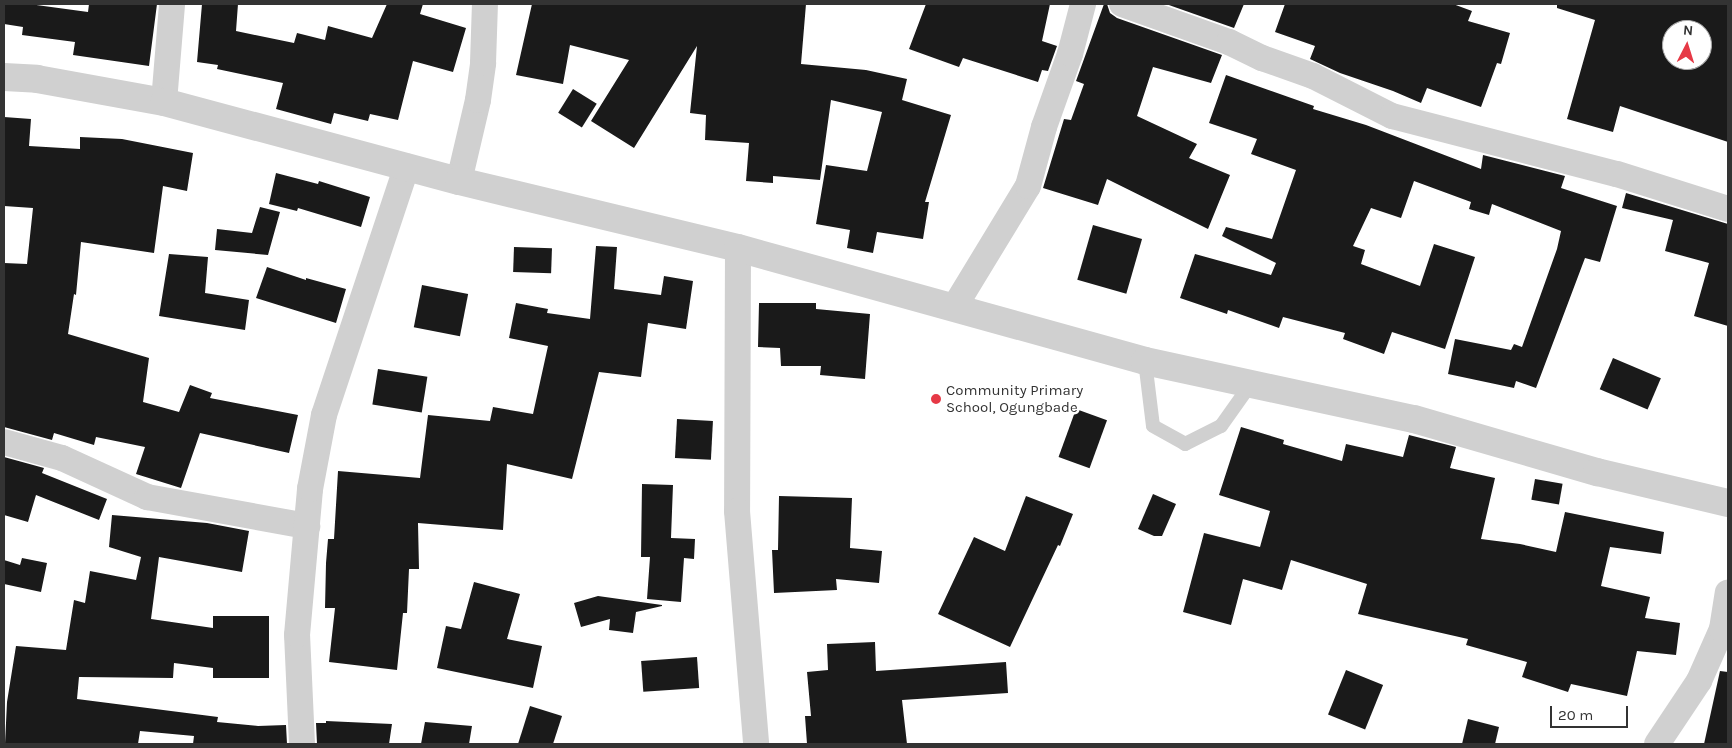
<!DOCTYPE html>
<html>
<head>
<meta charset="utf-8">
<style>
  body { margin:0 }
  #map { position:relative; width:1732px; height:748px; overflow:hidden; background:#fff; font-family:Karla,sans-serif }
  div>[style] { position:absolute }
  .building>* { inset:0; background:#1a1a1a; transform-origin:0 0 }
  .service>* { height:14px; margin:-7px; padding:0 7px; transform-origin:7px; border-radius:7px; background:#d0d0d0 }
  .minor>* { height:26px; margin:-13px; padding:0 13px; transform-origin:13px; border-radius:13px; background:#d0d0d0 }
  .tertiary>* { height:28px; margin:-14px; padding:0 14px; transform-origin:14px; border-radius:14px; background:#d0d0d0 }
  .dots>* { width:14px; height:14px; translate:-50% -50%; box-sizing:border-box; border:2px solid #fff; border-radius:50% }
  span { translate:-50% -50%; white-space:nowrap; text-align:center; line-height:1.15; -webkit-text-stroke:5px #fff; paint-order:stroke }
  .poi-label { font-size:15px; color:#333 }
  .left { translate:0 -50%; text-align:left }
  .frame { position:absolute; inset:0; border:5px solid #333; pointer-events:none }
  .north { position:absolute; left:1662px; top:20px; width:50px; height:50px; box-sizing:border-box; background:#fff; border:1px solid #adadad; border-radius:50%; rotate:5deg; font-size:14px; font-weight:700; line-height:20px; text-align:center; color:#333 }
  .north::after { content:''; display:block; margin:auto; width:18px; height:22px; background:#e63946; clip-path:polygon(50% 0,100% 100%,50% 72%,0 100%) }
  .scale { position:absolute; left:1550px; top:706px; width:78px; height:22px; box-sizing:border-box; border:2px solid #333; border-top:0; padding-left:6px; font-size:15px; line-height:18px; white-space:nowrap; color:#333; -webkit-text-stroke:4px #fff; paint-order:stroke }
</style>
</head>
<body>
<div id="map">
  <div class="building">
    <i style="clip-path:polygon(4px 4px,29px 4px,88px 12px,89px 4px,157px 4px,149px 66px,73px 55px,75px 42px,22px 35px,23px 27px,4px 24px)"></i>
    <i style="clip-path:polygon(202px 4px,238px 4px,236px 31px,294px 43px,297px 33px,325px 40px,328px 26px,372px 38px,387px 4px,423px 4px,420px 14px,466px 28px,453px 72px,413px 61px,398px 120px,370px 114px,368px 121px,334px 113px,331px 124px,276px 109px,283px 83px,217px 69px,218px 65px,197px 62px)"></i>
    <i style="clip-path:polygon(532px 4px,806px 4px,801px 64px,866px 70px,907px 79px,902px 100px,951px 115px,925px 202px,929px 202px,923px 239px,877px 232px,873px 253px,847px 248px,850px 230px,816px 224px,826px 165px,867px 171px,882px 112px,831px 100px,820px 180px,773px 176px,773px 183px,746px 181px,749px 143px,705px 140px,706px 115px,690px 113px,697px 46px,634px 148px,591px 121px,629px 60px,570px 45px,563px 84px,516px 75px)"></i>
    <i style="clip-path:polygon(926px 4px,1050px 4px,1042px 41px,1057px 46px,1048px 71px,1042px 70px,1038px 82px,963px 58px,959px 67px,909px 49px)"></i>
    <i style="clip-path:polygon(1104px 4px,1107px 4px,1110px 13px,1117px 18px,1222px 55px,1211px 83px,1153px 67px,1137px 116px,1197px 144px,1189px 158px,1230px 175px,1208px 229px,1107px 179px,1098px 205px,1043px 188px,1064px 119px,1071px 120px,1084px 84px,1076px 81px)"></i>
    <i style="clip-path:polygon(1166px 4px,1244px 4px,1234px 28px)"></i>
    <i style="clip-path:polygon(1285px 4px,1453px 4px,1472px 11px,1468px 21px,1510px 33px,1501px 64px,1497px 63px,1481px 107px,1427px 88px,1421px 103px,1393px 91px,1340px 73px,1310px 59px,1315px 46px,1275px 32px)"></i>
    <i style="clip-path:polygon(evenodd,1557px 4px,1728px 4px,1728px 142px,1620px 106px,1613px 132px,1567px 119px,1595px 20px,1557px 8px,1557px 4px,1672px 30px,1702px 30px,1702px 60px,1672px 60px,1672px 30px)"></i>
    <i style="clip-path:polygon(1226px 75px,1314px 106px,1313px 109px,1366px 125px,1481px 169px,1483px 155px,1565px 176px,1561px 188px,1617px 206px,1600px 262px,1585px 258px,1536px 388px,1516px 381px,1514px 388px,1448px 374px,1455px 339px,1511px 350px,1514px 344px,1522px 347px,1557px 249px,1561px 231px,1492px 204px,1489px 215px,1469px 209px,1471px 202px,1414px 181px,1401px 218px,1371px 208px,1353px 246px,1365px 250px,1361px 264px,1420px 286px,1434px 244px,1475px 257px,1445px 349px,1392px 332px,1384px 354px,1343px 339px,1345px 333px,1283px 317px,1279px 328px,1228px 310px,1227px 314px,1180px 298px,1195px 254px,1271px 275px,1276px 263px,1222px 236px,1226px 227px,1272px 239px,1296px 170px,1251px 154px,1257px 139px,1209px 123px)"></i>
    <i style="left:573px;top:89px;width:28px;height:28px;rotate:32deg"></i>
    <i style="clip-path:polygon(4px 117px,31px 119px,29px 146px,80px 149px,80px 137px,122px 139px,193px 153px,187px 191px,163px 186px,154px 253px,81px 242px,76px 295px,74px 294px,68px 334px,149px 358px,143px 402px,179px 412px,190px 385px,212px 393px,210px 398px,298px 415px,289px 453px,200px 433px,181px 488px,136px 474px,145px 447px,96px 437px,94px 445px,54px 433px,52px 440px,4px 427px,4px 263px,27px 264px,33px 208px,4px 206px)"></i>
    <i style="clip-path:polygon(276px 173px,318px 184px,319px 181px,370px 197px,361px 227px,298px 208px,297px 211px,269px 204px)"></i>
    <i style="clip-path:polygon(1626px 193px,1728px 224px,1728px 326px,1694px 316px,1709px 263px,1665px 251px,1673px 220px,1622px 208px)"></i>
    <i style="clip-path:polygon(260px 207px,280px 212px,268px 255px,215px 250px,217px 229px,252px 233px)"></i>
    <i style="left:1093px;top:225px;width:51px;height:57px;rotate:16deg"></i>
    <i style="clip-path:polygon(596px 246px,617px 247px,614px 289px,661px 295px,664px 276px,693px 281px,686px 329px,648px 323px,641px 377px,599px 372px,572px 479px,507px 464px,503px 530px,418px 523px,419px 569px,409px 569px,407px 613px,403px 613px,397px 670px,329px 662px,335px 608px,325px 608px,326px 563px,328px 539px,334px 539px,338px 471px,420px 478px,428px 415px,490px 421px,493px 407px,533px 414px,548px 346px,509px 338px,516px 303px,548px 309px,547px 313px,590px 319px)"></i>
    <i style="left:514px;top:247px;width:38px;height:25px;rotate:2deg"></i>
    <i style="clip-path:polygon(169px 254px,208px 257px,205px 293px,249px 300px,245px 330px,159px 316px)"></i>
    <i style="clip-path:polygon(267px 267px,306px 280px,306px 278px,346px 289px,336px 323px,256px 298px)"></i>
    <i style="left:422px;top:285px;width:47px;height:43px;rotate:11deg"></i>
    <i style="clip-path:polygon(759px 303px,816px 303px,816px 309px,870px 314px,865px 379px,820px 375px,821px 366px,781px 366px,780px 348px,758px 347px)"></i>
    <i style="left:1613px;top:358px;width:52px;height:34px;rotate:23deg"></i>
    <i style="left:378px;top:369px;width:50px;height:36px;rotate:9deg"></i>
    <i style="left:1076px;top:409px;width:33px;height:51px;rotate:20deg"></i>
    <i style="left:677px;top:419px;width:36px;height:39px;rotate:3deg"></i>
    <i style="clip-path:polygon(1241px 427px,1284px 440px,1283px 444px,1342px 461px,1346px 444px,1403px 457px,1409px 435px,1456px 447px,1450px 468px,1495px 478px,1481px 539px,1520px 544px,1556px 552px,1565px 512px,1664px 532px,1661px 554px,1610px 547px,1601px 586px,1650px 597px,1645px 618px,1680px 623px,1676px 655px,1637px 651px,1627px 696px,1571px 684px,1568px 692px,1522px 677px,1527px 662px,1466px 645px,1468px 639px,1358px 614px,1367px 584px,1291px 560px,1282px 590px,1243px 579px,1231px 625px,1183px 612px,1204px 533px,1260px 547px,1270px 511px,1219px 495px)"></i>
    <i style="clip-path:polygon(4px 457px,44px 468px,42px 473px,107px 499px,99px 520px,36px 495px,28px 522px,4px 515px)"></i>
    <i style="left:1535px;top:479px;width:28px;height:21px;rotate:10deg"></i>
    <i style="clip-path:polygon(642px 484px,673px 485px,671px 538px,695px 539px,694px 559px,684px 558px,681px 602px,647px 599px,650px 557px,641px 557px)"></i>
    <i style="clip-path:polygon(1153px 494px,1176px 504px,1162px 536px,1154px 536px,1138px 529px)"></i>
    <i style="clip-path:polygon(779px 496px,852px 498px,850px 548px,882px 551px,879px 583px,836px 579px,837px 590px,774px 593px,772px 550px,778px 550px)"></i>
    <i style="clip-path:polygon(1026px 496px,1073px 514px,1060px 546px,1058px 545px,1010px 647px,938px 614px,974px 537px,1005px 551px)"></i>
    <i style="clip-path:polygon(112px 515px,207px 523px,249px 531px,242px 572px,159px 557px,151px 619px,213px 628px,213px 616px,269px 616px,269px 678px,213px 678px,213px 668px,174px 663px,173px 678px,79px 677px,77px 699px,218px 717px,217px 722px,258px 726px,286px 725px,287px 744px,193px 744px,194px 736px,140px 731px,138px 744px,5px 744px,7px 702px,16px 646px,66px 650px,74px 600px,85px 603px,90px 571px,136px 580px,141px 557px,109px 547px)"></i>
    <i style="clip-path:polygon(22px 558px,47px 563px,41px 592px,4px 584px,4px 560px,20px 565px)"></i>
    <i style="clip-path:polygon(474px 582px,520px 594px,507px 639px,542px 646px,533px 688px,437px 668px,446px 626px,461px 629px)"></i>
    <i style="clip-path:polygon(598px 596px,662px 605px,662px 606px,636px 612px,633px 633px,609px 630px,610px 619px,581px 627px,574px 603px)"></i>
    <i style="clip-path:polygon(875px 642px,876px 671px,1006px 662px,1008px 693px,902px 700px,907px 744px,807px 744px,805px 716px,811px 716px,807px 672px,828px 670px,827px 644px)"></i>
    <i style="left:697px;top:657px;width:31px;height:56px;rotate:86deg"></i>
    <i style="left:1346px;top:670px;width:40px;height:48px;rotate:22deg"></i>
    <i style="clip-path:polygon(1720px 671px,1728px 672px,1728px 744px,1704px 744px)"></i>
    <i style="clip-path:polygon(530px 706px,562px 716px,553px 744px,518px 744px)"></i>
    <i style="clip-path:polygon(1468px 719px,1499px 727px,1495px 744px,1462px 744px)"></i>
    <i style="clip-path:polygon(326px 721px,392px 724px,389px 744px,317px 744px,316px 723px,326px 723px)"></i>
    <i style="clip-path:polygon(425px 722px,472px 726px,469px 744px,421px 744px)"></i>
  </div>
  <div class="service">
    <i style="left:1145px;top:361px;width:65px;rotate:83deg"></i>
    <i style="left:1153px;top:426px;width:37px;rotate:29deg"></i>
    <i style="left:1185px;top:444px;width:40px;rotate:-26.6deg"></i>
    <i style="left:1221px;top:426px;width:50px;rotate:-54.7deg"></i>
  </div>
  <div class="minor">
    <i style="left:1122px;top:4px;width:114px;rotate:19.6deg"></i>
    <i style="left:1229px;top:42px;width:37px;rotate:26deg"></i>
    <i style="left:1262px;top:58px;width:54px;rotate:19.4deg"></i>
    <i style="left:1313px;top:76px;width:89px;rotate:26.9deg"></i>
    <i style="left:1392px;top:116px;width:232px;rotate:14.5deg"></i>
    <i style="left:1617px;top:174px;width:116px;rotate:17.5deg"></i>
    <i style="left:164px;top:102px;width:98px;rotate:-85.3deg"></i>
    <i style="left:459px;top:181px;width:83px;rotate:-76.8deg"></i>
    <i style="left:478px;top:100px;width:37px;rotate:-82deg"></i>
    <i style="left:483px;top:63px;width:59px;rotate:-88.1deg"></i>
    <i style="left:738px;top:248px;width:263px;rotate:90.2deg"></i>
    <i style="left:737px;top:511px;width:234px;rotate:85.3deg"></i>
    <i style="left:955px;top:306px;width:140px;rotate:-58.7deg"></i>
    <i style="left:1028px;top:186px;width:61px;rotate:-74.8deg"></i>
    <i style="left:1044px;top:127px;width:77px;rotate:-70.4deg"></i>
    <i style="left:1070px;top:54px;width:52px;rotate:-75.4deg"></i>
    <i style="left:4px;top:442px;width:60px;rotate:15.4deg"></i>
    <i style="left:62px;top:458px;width:94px;rotate:24.6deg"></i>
    <i style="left:147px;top:497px;width:163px;rotate:10.3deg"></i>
    <i style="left:302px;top:744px;width:109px;rotate:-92.6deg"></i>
    <i style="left:297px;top:635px;width:147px;rotate:-84.9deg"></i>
    <i style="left:310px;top:489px;width:75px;rotate:-79.3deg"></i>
    <i style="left:324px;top:415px;width:262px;rotate:-71.6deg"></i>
    <i style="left:1657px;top:744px;width:76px;rotate:-56.3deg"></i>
    <i style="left:1699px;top:681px;width:57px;rotate:-66.1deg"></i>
    <i style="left:1722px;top:629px;width:37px;rotate:-81deg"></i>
  </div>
  <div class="tertiary">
    <i style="left:4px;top:77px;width:33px;rotate:3deg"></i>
    <i style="left:37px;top:79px;width:129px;rotate:10.3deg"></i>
    <i style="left:164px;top:102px;width:305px;rotate:15deg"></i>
    <i style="left:459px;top:181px;width:287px;rotate:13.5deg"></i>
    <i style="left:738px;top:248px;width:422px;rotate:15.5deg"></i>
    <i style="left:1145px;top:361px;width:275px;rotate:12.2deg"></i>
    <i style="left:1414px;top:419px;width:191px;rotate:16.2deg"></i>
    <i style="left:1597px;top:472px;width:135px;rotate:13.3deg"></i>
  </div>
  <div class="dots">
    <i style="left:936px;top:399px;background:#e63946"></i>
  </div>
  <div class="poi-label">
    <span class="left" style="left:946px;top:399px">Community Primary<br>School, Ogungbade</span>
  </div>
  <div class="frame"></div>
  <div class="north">N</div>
  <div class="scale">20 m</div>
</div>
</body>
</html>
